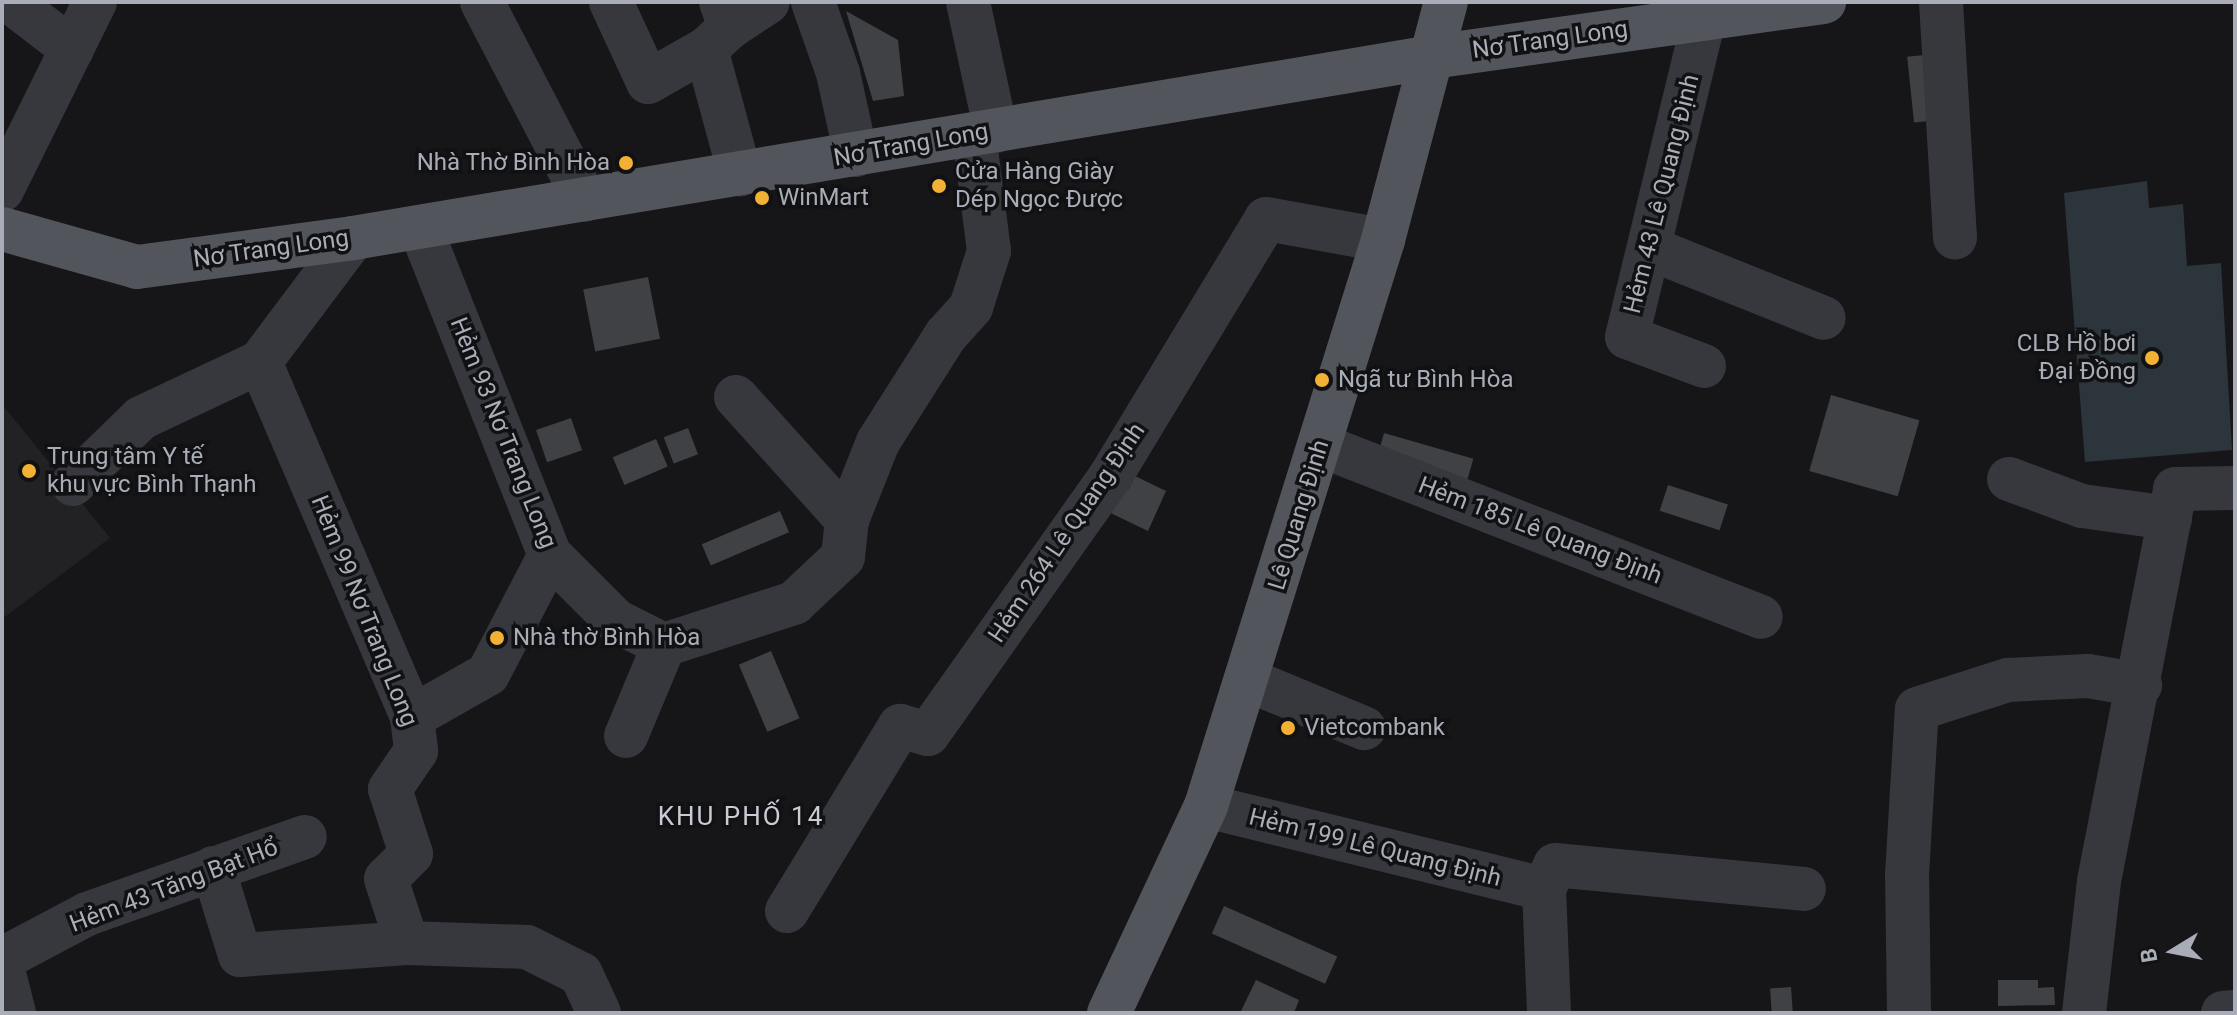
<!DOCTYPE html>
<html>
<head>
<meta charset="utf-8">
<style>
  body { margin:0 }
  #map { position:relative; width:2237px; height:1015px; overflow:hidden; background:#161618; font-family:Roboto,sans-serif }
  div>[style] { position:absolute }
  .built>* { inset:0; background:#222225 }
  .water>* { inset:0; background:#2c353c }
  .building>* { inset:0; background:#404145; transform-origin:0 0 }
  .minor>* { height:44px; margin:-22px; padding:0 22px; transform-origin:22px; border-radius:22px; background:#37383d }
  .major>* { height:44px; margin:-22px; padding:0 22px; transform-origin:22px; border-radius:22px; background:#53555c }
  .dots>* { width:22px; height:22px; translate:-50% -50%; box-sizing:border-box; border:4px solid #111113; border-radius:50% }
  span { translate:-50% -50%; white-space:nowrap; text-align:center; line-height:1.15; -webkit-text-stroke:7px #111113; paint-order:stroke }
  .street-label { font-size:24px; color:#a8adb8 }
  .poi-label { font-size:24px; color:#a8adb8 }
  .right { translate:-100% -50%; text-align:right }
  .left { translate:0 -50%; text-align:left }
  .neighbourhood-label { font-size:26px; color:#c9ccd4; letter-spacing:2px }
  .frame { position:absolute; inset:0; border:4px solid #a8adb8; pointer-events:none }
  .north { position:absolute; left:2133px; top:911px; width:80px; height:80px; -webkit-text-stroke:6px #111113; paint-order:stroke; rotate:260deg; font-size:22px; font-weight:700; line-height:32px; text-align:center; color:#a8adb8 }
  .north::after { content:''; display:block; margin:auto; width:28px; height:36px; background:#a8adb8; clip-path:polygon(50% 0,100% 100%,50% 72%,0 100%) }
</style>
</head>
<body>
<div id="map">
  <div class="built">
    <i style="clip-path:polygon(2px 404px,110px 538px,2px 619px)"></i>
  </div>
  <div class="water">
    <i style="clip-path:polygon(2147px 181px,2149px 208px,2183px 204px,2187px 266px,2221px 263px,2232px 450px,2085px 462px,2064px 193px)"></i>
  </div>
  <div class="building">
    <i style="clip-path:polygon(846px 11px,898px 40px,904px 96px,873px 101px)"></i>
    <i style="left:1934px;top:54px;width:66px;height:27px;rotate:84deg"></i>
    <i style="left:648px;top:277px;width:63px;height:66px;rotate:79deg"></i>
    <i style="left:1831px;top:395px;width:92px;height:79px;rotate:16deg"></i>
    <i style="left:571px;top:418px;width:34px;height:37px;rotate:71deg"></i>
    <i style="left:688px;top:428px;width:28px;height:26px;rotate:69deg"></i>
    <i style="left:1384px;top:433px;width:93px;height:26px;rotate:16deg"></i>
    <i style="left:656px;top:439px;width:30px;height:47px;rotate:67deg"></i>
    <i style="clip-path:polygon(1135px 476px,1166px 491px,1148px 531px,1098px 507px,1111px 480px,1129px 489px)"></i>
    <i style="left:1668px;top:485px;width:63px;height:27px;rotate:18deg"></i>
    <i style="left:780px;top:511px;width:23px;height:85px;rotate:67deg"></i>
    <i style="left:771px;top:651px;width:73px;height:35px;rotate:67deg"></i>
    <i style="left:1224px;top:906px;width:124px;height:30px;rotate:24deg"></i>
    <i style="clip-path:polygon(1256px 980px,1299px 1000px,1294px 1013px,1240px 1013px)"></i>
    <i style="clip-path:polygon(1998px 980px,2038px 980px,2038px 988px,2054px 987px,2055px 1005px,1998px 1006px)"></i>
    <i style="left:1791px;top:987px;width:26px;height:21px;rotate:86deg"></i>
  </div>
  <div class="minor">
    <i style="left:11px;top:2px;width:77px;rotate:37.6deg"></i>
    <i style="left:482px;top:2px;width:223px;rotate:62.5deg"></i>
    <i style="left:611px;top:2px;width:88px;rotate:65.2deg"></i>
    <i style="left:648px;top:82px;width:67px;rotate:-29.6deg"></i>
    <i style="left:721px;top:2px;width:27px;rotate:70deg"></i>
    <i style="left:730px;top:27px;width:33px;rotate:137deg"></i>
    <i style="left:706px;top:49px;width:130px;rotate:74.8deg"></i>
    <i style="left:813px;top:2px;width:75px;rotate:70.6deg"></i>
    <i style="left:838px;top:73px;width:84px;rotate:77.6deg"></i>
    <i style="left:968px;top:2px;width:132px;rotate:77.8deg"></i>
    <i style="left:1941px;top:2px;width:236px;rotate:86.6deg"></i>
    <i style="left:730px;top:27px;width:45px;rotate:-33.3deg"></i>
    <i style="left:2px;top:190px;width:210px;rotate:-63.7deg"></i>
    <i style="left:420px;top:227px;width:353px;rotate:68.4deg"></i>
    <i style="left:550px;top:555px;width:93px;rotate:45deg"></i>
    <i style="left:616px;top:621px;width:54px;rotate:26.6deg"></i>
    <i style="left:664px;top:645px;width:137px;rotate:-17.9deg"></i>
    <i style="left:794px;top:603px;width:67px;rotate:-43.2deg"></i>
    <i style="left:843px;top:557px;width:37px;rotate:-84deg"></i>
    <i style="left:847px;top:520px;width:84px;rotate:-68.3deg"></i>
    <i style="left:878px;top:442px;width:127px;rotate:-57.6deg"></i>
    <i style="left:946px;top:335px;width:38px;rotate:-48deg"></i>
    <i style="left:971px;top:307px;width:59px;rotate:-72.2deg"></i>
    <i style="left:989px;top:251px;width:118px;rotate:-97.3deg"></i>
    <i style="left:1649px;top:248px;width:188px;rotate:21.8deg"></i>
    <i style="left:260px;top:362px;width:386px;rotate:66.8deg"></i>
    <i style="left:412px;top:717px;width:34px;rotate:83deg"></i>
    <i style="left:416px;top:751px;width:46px;rotate:124.4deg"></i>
    <i style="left:390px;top:789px;width:68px;rotate:72.1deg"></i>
    <i style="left:411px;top:854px;width:35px;rotate:135deg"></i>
    <i style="left:386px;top:879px;width:67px;rotate:71.8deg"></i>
    <i style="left:1704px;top:366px;width:82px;rotate:-159.4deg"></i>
    <i style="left:1627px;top:337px;width:327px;rotate:-76.4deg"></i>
    <i style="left:736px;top:397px;width:166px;rotate:47.9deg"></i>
    <i style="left:1320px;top:445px;width:473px;rotate:21.3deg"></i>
    <i style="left:2009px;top:479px;width:78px;rotate:20.3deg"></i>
    <i style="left:2082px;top:506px;width:89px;rotate:7.8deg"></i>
    <i style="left:73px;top:484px;width:95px;rotate:-44.1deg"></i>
    <i style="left:141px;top:418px;width:132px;rotate:-25.2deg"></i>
    <i style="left:260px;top:362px;width:155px;rotate:-53.1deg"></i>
    <i style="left:1246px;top:679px;width:128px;rotate:22.6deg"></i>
    <i style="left:412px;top:717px;width:87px;rotate:-29.5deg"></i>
    <i style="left:488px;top:674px;width:134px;rotate:-62.5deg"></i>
    <i style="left:626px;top:736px;width:99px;rotate:-67.3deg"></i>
    <i style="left:1206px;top:806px;width:348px;rotate:13.8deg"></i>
    <i style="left:213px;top:868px;width:91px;rotate:72.8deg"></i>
    <i style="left:240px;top:955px;width:167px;rotate:-4.1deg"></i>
    <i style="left:407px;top:943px;width:120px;rotate:1.9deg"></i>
    <i style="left:527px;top:947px;width:60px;rotate:26.6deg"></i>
    <i style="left:581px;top:974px;width:43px;rotate:65.2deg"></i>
    <i style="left:787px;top:911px;width:217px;rotate:-58.6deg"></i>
    <i style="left:900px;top:726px;width:29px;rotate:16deg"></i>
    <i style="left:928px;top:734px;width:315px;rotate:-54.7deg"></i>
    <i style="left:1110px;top:477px;width:301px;rotate:-58.8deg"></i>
    <i style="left:1266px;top:219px;width:119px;rotate:10.2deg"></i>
    <i style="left:2px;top:959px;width:96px;rotate:-27.9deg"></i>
    <i style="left:87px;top:914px;width:231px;rotate:-19.5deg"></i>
    <i style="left:2px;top:966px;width:49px;rotate:75.7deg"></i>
    <i style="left:1549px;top:1013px;width:124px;rotate:-92.3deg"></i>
    <i style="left:1544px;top:889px;width:26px;rotate:-65deg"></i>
    <i style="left:1555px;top:865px;width:250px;rotate:5.5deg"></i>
    <i style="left:1909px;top:1013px;width:138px;rotate:-90.8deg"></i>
    <i style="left:1907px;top:875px;width:166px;rotate:-86.6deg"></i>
    <i style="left:1917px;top:709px;width:96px;rotate:-17.7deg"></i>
    <i style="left:2008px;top:680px;width:80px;rotate:-2.9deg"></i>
    <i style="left:2088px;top:676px;width:53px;rotate:9.8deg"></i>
    <i style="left:2084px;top:1013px;width:133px;rotate:-83.5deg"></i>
    <i style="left:2099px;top:881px;width:399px;rotate:-79deg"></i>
    <i style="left:2175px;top:489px;width:60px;rotate:-1deg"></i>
    <i style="left:2223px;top:1013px;width:12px;rotate:-5deg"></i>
  </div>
  <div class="major">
    <i style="left:2px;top:229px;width:140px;rotate:15.7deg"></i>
    <i style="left:137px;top:267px;width:218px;rotate:-7.6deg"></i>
    <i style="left:353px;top:238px;width:1094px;rotate:-9.52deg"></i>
    <i style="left:1432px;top:57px;width:396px;rotate:-8deg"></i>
    <i style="left:1109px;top:1013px;width:229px;rotate:-64.9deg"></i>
    <i style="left:1206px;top:806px;width:593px;rotate:-72.63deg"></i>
    <i style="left:1383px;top:240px;width:246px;rotate:-75.2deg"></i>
  </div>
  <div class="dots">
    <i style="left:626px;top:163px;background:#f2b134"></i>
    <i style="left:939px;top:186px;background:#f2b134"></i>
    <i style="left:762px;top:198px;background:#f2b134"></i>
    <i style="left:2152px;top:358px;background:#f2b134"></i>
    <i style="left:1322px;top:380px;background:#f2b134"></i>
    <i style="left:29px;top:471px;background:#f2b134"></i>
    <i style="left:497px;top:638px;background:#f2b134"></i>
    <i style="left:1288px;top:728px;background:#f2b134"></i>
  </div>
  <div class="street-label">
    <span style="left:1550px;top:40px;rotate:-8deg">Nơ Trang Long</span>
    <span style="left:911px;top:145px;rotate:-10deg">Nơ Trang Long</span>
    <span style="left:1662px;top:194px;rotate:-76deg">Hẻm 43 Lê Quang Định</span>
    <span style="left:271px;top:249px;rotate:-8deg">Nơ Trang Long</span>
    <span style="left:503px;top:433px;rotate:68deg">Hẻm 93 Nơ Trang Long</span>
    <span style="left:1299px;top:515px;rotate:-73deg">Lê Quang Định</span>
    <span style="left:1540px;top:531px;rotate:21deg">Hẻm 185 Lê Quang Định</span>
    <span style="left:1067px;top:533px;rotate:-56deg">Hẻm 264 Lê Quang Định</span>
    <span style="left:364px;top:611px;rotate:68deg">Hẻm 99 Nơ Trang Long</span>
    <span style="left:1375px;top:848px;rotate:14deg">Hẻm 199 Lê Quang Định</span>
    <span style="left:174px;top:886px;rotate:-21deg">Hẻm 43 Tăng Bạt Hổ</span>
  </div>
  <div class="poi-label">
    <span class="right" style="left:610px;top:163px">Nhà Thờ Bình Hòa</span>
    <span class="left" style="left:955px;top:186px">Cửa Hàng Giày<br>Dép Ngọc Được</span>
    <span class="left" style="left:778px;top:198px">WinMart</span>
    <span class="right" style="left:2136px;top:358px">CLB Hồ bơi<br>Đại Đồng</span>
    <span class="left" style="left:1338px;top:380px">Ngã tư Bình Hòa</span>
    <span class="left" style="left:47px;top:471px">Trung tâm Y tế<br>khu vực Bình Thạnh</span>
    <span class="left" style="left:513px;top:638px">Nhà thờ Bình Hòa</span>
    <span class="left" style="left:1304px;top:728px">Vietcombank</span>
  </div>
  <div class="neighbourhood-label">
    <span style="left:741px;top:817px">KHU PHỐ 14</span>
  </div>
  <div class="frame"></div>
  <div class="north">B</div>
</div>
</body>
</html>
